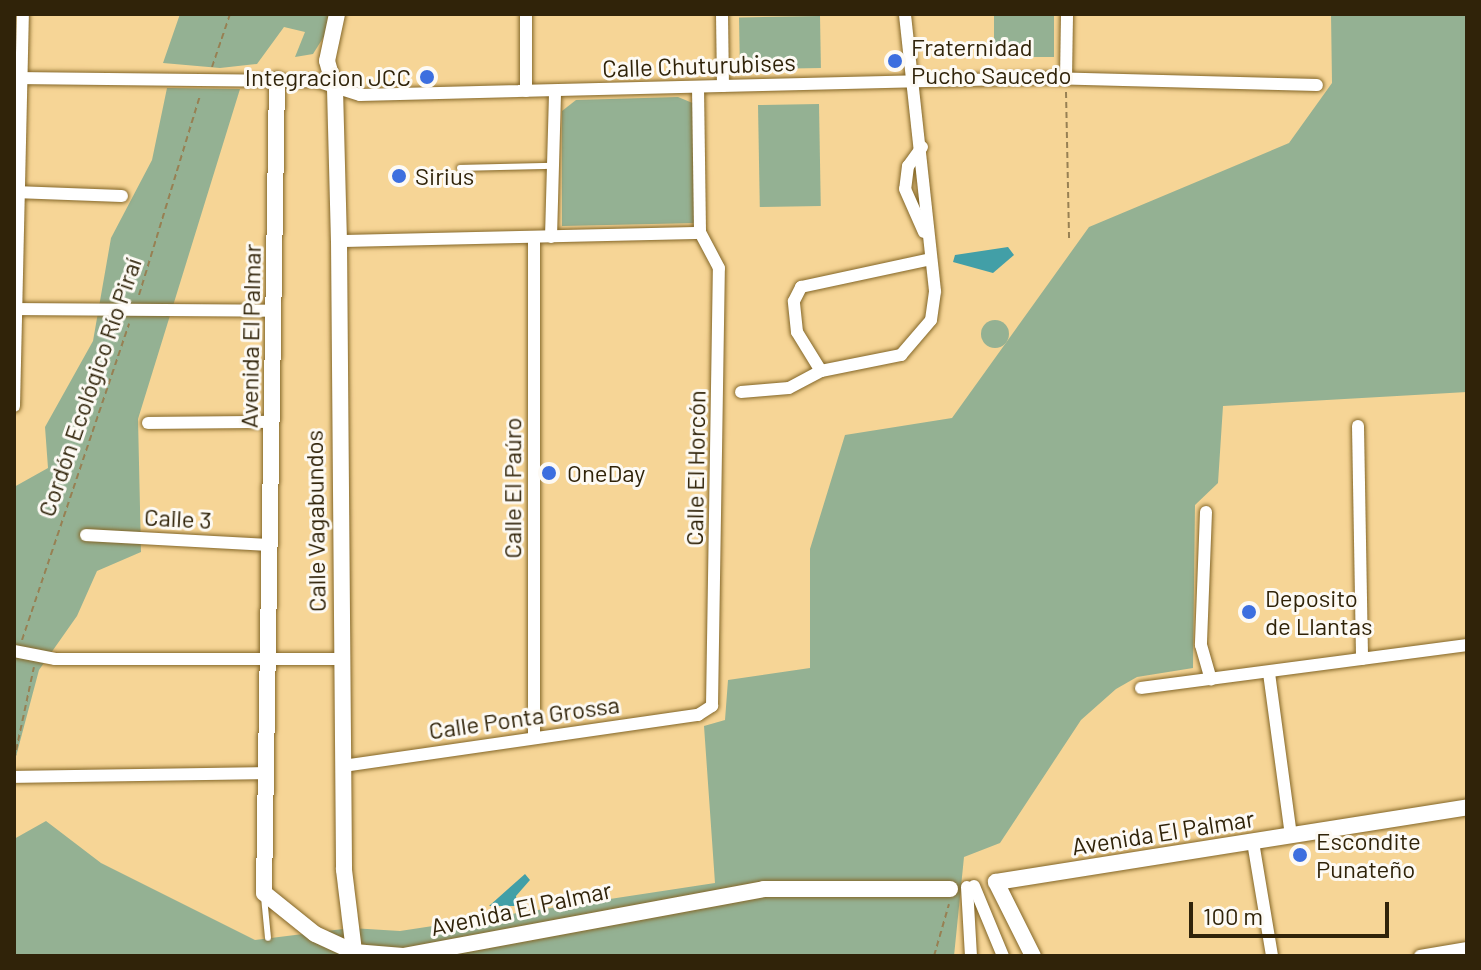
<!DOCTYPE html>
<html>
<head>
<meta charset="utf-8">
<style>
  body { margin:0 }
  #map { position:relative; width:1481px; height:970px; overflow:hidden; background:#f6d596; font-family:Barlow,sans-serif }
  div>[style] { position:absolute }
  .green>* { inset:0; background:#94b193; transform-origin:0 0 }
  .round { border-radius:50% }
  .water>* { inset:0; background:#429fa7 }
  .path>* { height:2px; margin-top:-1px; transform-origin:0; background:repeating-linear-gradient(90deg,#978053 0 6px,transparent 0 10px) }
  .roads { filter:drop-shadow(0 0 2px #836627) drop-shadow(0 0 2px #836627) }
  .service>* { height:6px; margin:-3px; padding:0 3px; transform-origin:3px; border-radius:3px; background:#fff }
  .minor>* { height:12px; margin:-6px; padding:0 6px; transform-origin:6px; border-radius:6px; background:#fff }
  .tertiary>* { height:16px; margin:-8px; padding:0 8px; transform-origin:8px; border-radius:8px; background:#fff }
  .dots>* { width:22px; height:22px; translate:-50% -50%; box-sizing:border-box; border:4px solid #fdfaf4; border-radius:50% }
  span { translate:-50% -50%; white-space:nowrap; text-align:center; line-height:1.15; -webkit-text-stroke:6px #fdfaf4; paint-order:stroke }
  .poi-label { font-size:24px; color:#302309 }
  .left { translate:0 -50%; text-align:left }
  .right { translate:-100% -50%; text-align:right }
  .street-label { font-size:24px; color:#302309 }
  .frame { position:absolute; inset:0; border:16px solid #302309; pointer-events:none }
  .scale { position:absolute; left:1189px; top:902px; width:200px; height:36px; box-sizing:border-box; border:4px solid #302309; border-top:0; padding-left:10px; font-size:24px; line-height:28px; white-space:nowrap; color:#302309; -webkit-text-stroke:6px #fdfaf4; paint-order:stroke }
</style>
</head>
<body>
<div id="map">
  <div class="green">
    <i style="clip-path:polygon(180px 14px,338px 14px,313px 54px,295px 57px,305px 32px,284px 27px,257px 64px,220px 68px,163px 63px)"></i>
    <i style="left:994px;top:14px;width:60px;height:43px"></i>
    <i style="clip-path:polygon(1331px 14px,1467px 14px,1467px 392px,1223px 406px,1218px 483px,1195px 505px,1193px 668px,1137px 677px,1116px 689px,1081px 720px,1000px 843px,964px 857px,954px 956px,14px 956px,14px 839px,46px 821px,101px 863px,255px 940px,351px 928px,400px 931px,715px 883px,704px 726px,725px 720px,728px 680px,810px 668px,810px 549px,845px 435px,952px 418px,1089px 227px,1289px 143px,1332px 83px)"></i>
    <i style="left:820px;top:16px;width:52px;height:81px;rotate:89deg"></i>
    <i style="clip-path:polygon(167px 88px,240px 89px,138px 419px,141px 552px,97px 571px,77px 616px,39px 670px,14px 764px,14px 487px,48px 468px,45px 427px,93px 341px,111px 238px,152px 160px)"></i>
    <i style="clip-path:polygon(678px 97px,695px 104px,697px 223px,562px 226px,562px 111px,576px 100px)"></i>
    <i style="left:819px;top:104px;width:102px;height:61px;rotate:89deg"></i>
    <i class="round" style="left:981px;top:320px;width:28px;height:28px"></i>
  </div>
  <div class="water">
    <i style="clip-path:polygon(1008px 247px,1014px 255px,993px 273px,953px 262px,955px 255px)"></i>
    <i style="clip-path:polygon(525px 874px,530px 880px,516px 896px,517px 906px,489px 906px)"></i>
  </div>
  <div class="path">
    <i style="left:212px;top:67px;width:56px;rotate:-71.2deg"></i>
    <i style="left:1066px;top:92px;width:149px;rotate:88.8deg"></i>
    <i style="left:139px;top:295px;width:209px;rotate:-73deg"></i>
    <i style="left:22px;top:640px;width:334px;rotate:-71.3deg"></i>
    <i style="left:14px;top:760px;width:95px;rotate:-77.9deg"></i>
    <i style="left:934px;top:956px;width:54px;rotate:-73.9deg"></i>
  </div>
  <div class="roads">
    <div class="service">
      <i style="left:460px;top:168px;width:91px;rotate:-1.3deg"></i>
      <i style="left:264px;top:897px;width:41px;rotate:84.4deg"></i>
    </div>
    <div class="minor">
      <i style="left:722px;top:14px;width:72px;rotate:89.2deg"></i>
      <i style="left:14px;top:78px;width:302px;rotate:0.6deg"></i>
      <i style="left:316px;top:81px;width:46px;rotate:17.7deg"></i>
      <i style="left:360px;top:95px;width:686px;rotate:-1.42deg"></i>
      <i style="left:1046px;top:78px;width:271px;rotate:1.5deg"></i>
      <i style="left:1066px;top:79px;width:65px;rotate:-89.1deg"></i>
      <i style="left:698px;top:87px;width:146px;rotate:89.2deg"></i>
      <i style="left:526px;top:91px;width:77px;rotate:-90deg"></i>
      <i style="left:922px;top:147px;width:24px;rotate:126deg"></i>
      <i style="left:908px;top:166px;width:23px;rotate:97deg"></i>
      <i style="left:905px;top:189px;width:47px;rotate:66.2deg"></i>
      <i style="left:14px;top:192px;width:108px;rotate:2.1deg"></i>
      <i style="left:551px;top:237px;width:145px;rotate:-88.4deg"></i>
      <i style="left:534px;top:238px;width:499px;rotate:90deg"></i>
      <i style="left:339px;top:241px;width:361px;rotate:-1.3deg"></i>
      <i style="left:14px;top:309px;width:259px;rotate:0.4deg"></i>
      <i style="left:821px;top:371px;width:46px;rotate:-121.6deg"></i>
      <i style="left:797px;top:332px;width:31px;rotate:-96deg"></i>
      <i style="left:794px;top:301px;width:16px;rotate:-63deg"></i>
      <i style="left:801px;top:287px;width:129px;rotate:-12.1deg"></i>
      <i style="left:741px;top:392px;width:48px;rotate:-4.8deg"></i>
      <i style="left:789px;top:388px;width:36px;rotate:-28deg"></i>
      <i style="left:821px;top:371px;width:82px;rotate:-11.3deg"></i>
      <i style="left:901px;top:355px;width:46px;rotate:-49.4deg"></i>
      <i style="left:931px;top:320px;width:29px;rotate:-82deg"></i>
      <i style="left:935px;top:291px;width:279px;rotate:-96.2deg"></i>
      <i style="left:14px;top:406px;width:392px;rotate:-88.7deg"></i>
      <i style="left:148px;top:423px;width:125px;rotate:-0.5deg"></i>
      <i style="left:1358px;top:426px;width:233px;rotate:89deg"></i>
      <i style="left:1206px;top:512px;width:133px;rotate:92.2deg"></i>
      <i style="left:1201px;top:645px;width:36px;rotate:74deg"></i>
      <i style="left:86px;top:535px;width:182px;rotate:3.1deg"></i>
      <i style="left:14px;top:651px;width:42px;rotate:11deg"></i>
      <i style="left:55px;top:659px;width:287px"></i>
      <i style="left:1269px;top:673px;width:163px;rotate:82.3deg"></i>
      <i style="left:1141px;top:688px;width:329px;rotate:-7.5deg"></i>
      <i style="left:343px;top:766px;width:359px;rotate:-8.2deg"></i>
      <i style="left:698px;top:715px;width:17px;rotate:-33deg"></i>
      <i style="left:712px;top:706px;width:438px;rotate:-89.1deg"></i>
      <i style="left:719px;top:268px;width:40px;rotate:-118deg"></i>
      <i style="left:14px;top:777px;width:252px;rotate:-0.9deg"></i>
      <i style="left:1253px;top:842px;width:116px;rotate:80.5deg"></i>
      <i style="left:974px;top:886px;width:76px;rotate:67.5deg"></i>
      <i style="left:967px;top:887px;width:69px;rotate:86.7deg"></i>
      <i style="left:1420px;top:956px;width:48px;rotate:-9.7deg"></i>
    </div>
    <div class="tertiary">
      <i style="left:337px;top:14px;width:48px;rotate:102deg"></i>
      <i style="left:327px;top:61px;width:29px;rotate:74deg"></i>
      <i style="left:335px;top:89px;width:152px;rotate:88.5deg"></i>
      <i style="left:339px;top:241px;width:629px;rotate:89.54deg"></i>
      <i style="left:344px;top:870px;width:83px;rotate:83deg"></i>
      <i style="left:277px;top:80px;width:813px;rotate:90.92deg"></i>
      <i style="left:264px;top:893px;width:65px;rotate:38.8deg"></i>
      <i style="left:315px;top:934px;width:43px;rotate:24.8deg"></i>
      <i style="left:354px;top:952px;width:49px;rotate:4.7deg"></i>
      <i style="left:403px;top:956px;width:367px;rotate:-10.5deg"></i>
      <i style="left:764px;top:889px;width:186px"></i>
      <i style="left:1033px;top:956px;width:83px;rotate:-116.6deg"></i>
      <i style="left:996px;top:882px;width:477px;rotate:-9deg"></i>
    </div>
  </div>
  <div class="dots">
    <i style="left:895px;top:61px;background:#3d6fdf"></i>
    <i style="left:427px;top:77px;background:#3d6fdf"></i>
    <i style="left:399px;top:176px;background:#3d6fdf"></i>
    <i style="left:549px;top:473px;background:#3d6fdf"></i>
    <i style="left:1249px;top:612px;background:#3d6fdf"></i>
    <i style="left:1300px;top:855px;background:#3d6fdf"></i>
  </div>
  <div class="poi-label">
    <span class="left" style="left:911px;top:61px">Fraternidad<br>Pucho Saucedo</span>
    <span class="right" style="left:411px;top:77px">Integracion JCC</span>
    <span class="left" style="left:415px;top:176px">Sirius</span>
    <span class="left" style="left:567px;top:473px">OneDay</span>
    <span class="left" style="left:1265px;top:612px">Deposito<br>de Llantas</span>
    <span class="left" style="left:1316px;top:855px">Escondite<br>Punateño</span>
  </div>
  <div class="street-label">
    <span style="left:699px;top:65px;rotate:-2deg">Calle Chuturubises</span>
    <span style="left:250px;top:336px;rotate:-89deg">Avenida El Palmar</span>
    <span style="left:89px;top:387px;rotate:-71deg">Cordón Ecológico Río Piraí</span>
    <span style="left:695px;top:468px;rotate:-89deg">Calle El Horcón</span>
    <span style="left:512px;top:488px;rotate:-90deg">Calle El Paúro</span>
    <span style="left:178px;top:518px;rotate:3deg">Calle 3</span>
    <span style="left:315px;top:521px;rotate:-91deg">Calle Vagabundos</span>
    <span style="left:524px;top:717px;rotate:-8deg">Calle Ponta Grossa</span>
    <span style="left:1163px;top:832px;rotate:-9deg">Avenida El Palmar</span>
    <span style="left:521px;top:908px;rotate:-12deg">Avenida El Palmar</span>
  </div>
  <div class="frame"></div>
  <div class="scale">100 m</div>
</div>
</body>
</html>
